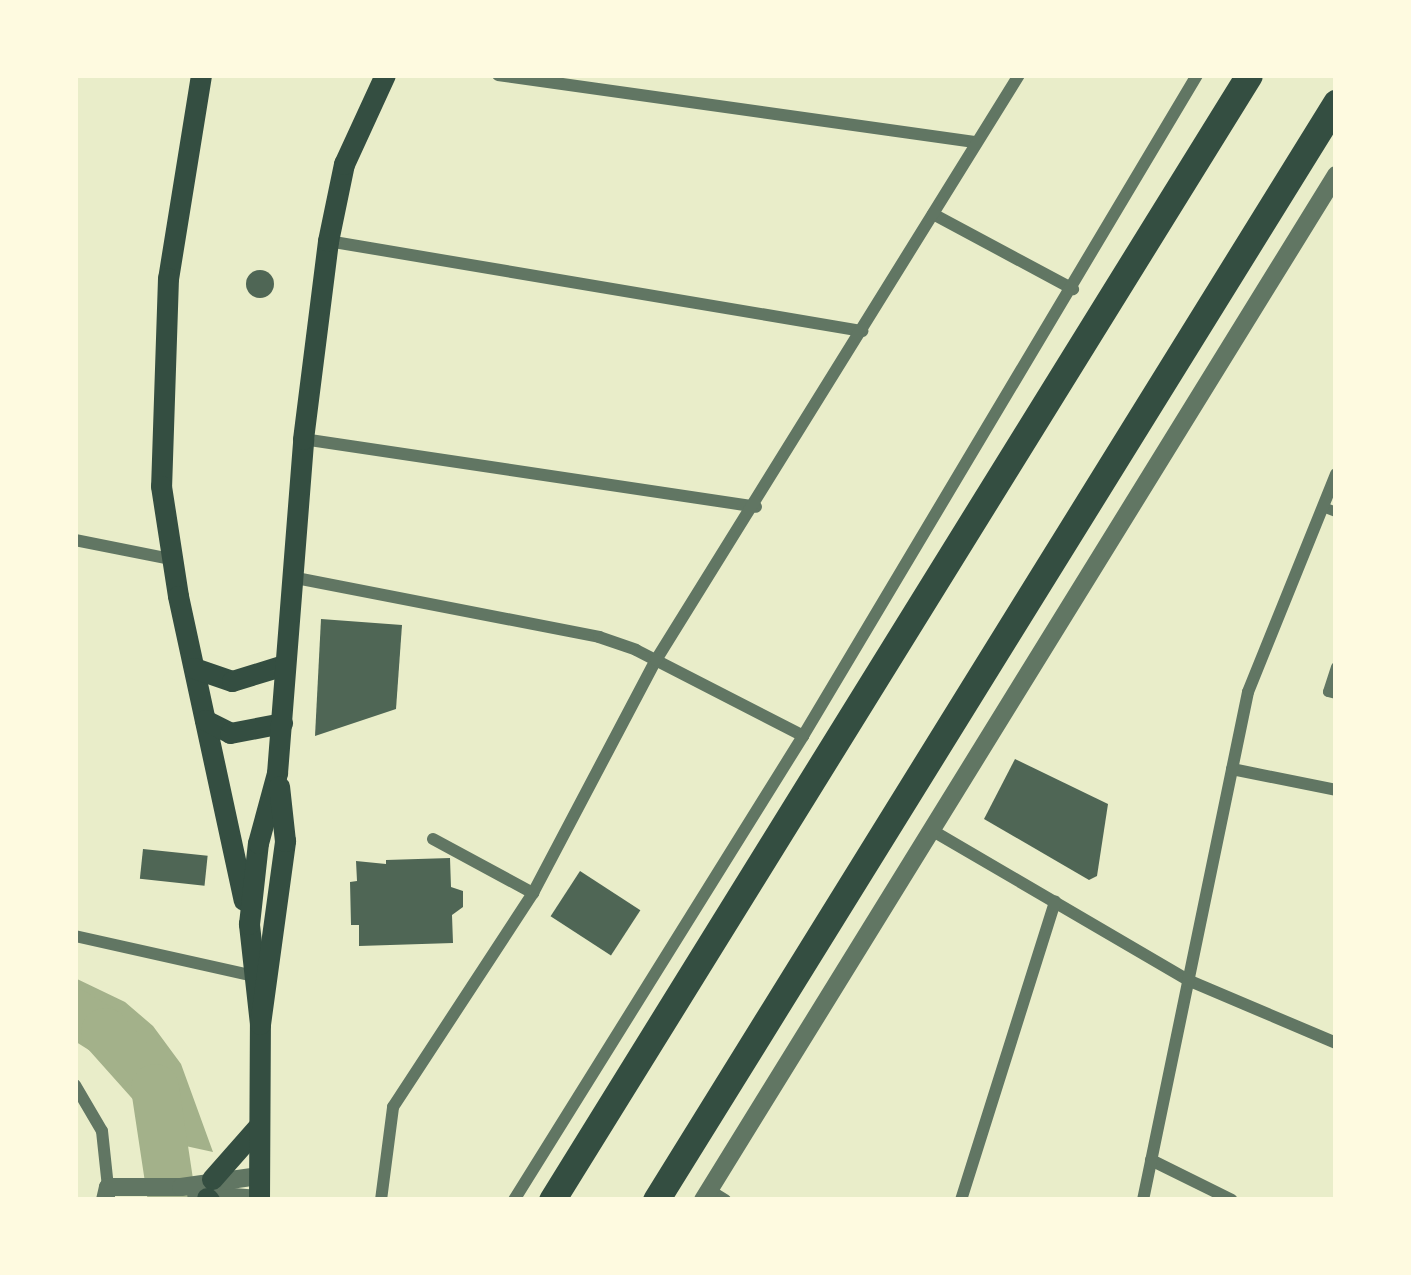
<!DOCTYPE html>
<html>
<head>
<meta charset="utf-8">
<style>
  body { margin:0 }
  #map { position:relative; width:1411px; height:1275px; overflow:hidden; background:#e9edc9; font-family:"Source Sans 3",sans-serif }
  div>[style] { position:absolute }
  .water>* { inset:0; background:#a3b18a }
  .river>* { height:48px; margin:-24px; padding:0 24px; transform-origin:24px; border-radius:24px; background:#a3b18a }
  .building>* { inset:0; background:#4f6655; transform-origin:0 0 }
  .round { border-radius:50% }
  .pedestrian>* { height:10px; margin:-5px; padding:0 5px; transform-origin:5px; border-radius:5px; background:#617663 }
  .minor>* { height:12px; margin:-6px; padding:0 6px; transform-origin:6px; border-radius:6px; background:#617663 }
  .tertiary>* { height:18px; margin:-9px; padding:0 9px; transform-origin:9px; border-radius:9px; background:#617663 }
  .secondary>* { height:21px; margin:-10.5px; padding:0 10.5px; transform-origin:10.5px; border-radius:10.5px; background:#344e41 }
  .motorway>* { height:27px; margin:-13.5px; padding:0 13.5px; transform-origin:13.5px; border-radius:13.5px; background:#344e41 }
  span { translate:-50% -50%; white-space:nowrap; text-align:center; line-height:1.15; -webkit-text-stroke:9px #fefae0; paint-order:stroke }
  .frame { position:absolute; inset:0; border:78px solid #fefae0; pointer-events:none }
</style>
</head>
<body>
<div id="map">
  <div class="water">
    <i style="clip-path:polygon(75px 978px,125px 1002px,153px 1026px,181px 1064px,213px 1152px,149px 1138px,135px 1100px,108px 1064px,75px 1037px)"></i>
  </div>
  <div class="river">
    <i style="left:75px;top:1013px;width:36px;rotate:32deg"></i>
    <i style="left:105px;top:1032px;width:75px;rotate:48.2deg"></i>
    <i style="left:155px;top:1088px;width:113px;rotate:81.4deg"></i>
  </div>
  <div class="building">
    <i class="round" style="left:246px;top:270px;width:28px;height:28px"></i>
    <i style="clip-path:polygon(321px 619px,402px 625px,396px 709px,315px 736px)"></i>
    <i style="clip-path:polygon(1015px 759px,1108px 804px,1097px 876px,1089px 880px,984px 819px)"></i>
    <i style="left:143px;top:849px;width:65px;height:30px;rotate:6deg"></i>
    <i style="clip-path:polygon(450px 858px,451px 887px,463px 891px,463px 907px,452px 915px,453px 943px,359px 946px,359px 925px,351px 925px,350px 882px,357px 881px,356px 861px,386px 864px,386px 860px)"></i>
    <i style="left:580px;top:871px;width:72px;height:54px;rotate:33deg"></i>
  </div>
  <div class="pedestrian">
    <i style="left:1323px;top:507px;width:14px;rotate:21deg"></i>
    <i style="left:1336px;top:667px;width:26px;rotate:108deg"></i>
    <i style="left:1328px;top:692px;width:8px;rotate:14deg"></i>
  </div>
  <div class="minor">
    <i style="left:498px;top:75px;width:483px;rotate:8deg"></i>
    <i style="left:933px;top:214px;width:159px;rotate:28.2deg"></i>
    <i style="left:328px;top:241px;width:542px;rotate:9.57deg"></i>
    <i style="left:303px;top:439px;width:458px;rotate:8.5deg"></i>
    <i style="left:75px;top:540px;width:98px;rotate:11.2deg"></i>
    <i style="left:291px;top:577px;width:314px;rotate:11deg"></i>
    <i style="left:599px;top:637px;width:39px;rotate:19deg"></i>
    <i style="left:636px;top:650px;width:188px;rotate:27.2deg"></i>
    <i style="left:1232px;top:769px;width:106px;rotate:11.4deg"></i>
    <i style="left:933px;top:831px;width:298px;rotate:30.3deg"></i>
    <i style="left:1190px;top:981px;width:159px;rotate:23deg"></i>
    <i style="left:433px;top:839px;width:114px;rotate:28.4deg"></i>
    <i style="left:75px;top:936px;width:183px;rotate:12.6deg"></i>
    <i style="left:75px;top:1085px;width:53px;rotate:59.6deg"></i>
    <i style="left:102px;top:1131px;width:56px;rotate:83.9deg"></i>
    <i style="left:1151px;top:1160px;width:90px;rotate:26.3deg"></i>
    <i style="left:709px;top:1190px;width:19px;rotate:32deg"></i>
    <i style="left:381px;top:1200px;width:94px;rotate:-82.6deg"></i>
    <i style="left:393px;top:1107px;width:256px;rotate:-56.8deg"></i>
    <i style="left:533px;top:893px;width:263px;rotate:-62.2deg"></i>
    <i style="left:656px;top:660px;width:688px;rotate:-58.18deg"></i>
    <i style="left:514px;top:1200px;width:547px;rotate:-58.08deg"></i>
    <i style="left:803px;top:736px;width:770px;rotate:-59.2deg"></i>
    <i style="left:961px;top:1200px;width:313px;rotate:-72.5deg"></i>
    <i style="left:1143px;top:1200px;width:519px;rotate:-78.32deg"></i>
    <i style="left:1248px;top:692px;width:235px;rotate:-68deg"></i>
  </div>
  <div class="tertiary">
    <i style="left:196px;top:1194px;width:63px;rotate:4.5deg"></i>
    <i style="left:105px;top:1200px;width:13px;rotate:-77deg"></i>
    <i style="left:108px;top:1187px;width:73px"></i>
    <i style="left:181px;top:1187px;width:79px;rotate:-8deg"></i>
    <i style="left:703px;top:1200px;width:1205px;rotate:-58.3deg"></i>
  </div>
  <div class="secondary">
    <i style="left:201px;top:75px;width:206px;rotate:99.2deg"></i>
    <i style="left:168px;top:278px;width:208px;rotate:91.9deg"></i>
    <i style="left:161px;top:486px;width:111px;rotate:81.2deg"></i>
    <i style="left:178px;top:596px;width:311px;rotate:77.8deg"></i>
    <i style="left:194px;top:668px;width:40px;rotate:18.9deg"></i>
    <i style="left:232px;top:681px;width:54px;rotate:-17.1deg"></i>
    <i style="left:205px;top:720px;width:28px;rotate:27deg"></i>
    <i style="left:230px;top:733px;width:53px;rotate:-10.9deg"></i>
    <i style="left:260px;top:1024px;width:101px;rotate:-96.3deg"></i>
    <i style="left:249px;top:924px;width:81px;rotate:-83.7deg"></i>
    <i style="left:258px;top:843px;width:73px;rotate:-74.8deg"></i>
    <i style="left:277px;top:773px;width:335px;rotate:-85.5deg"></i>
    <i style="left:303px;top:439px;width:200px;rotate:-82.8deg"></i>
    <i style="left:328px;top:241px;width:79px;rotate:-78.3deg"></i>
    <i style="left:344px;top:164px;width:98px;rotate:-65.3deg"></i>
    <i style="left:212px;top:1179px;width:68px;rotate:-48.6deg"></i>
    <i style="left:207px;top:1198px;width:3px;rotate:45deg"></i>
    <i style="left:259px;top:1200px;width:176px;rotate:-89.7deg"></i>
    <i style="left:260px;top:1024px;width:185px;rotate:-82.2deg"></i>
    <i style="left:285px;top:841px;width:55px;rotate:-96.2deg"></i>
  </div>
  <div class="motorway">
    <i style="left:552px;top:1200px;width:1323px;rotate:-58.22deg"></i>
    <i style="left:656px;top:1200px;width:1291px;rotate:-58.21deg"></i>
  </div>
  <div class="frame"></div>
</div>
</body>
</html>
